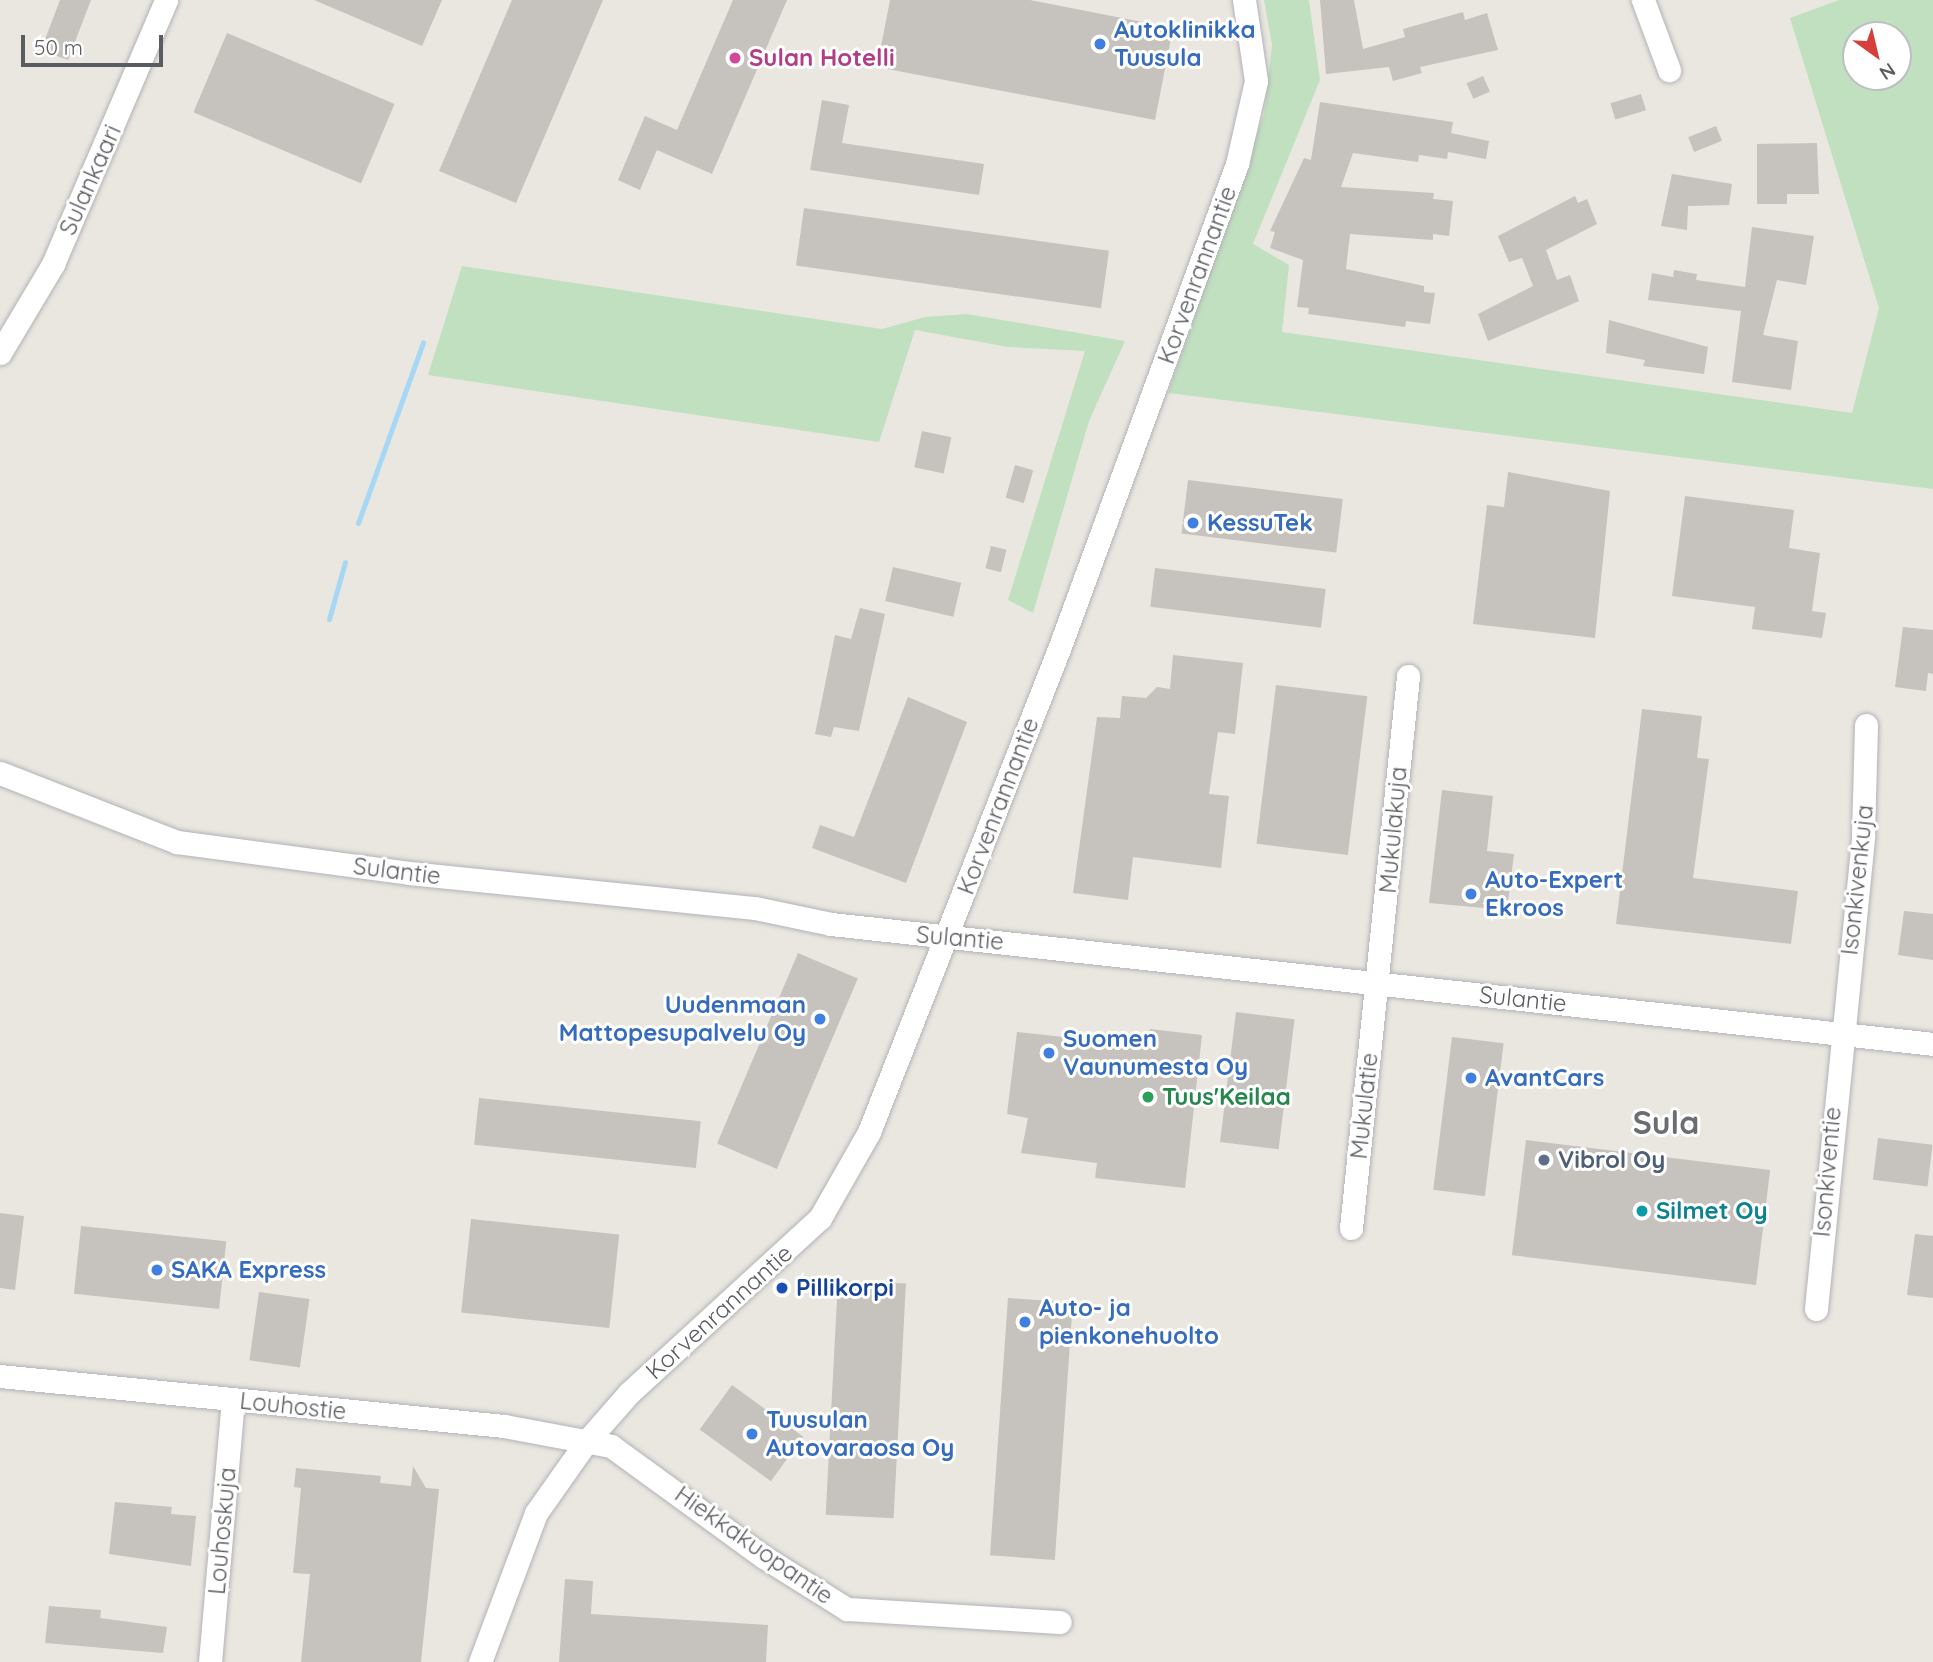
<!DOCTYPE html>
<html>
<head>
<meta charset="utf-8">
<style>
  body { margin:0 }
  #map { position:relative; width:1933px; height:1662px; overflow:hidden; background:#eae7e0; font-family:Quicksand,sans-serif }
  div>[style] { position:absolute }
  .green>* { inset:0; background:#c1e0bf }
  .stream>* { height:5px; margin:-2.5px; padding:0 2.5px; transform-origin:2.5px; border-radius:2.5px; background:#a6d7f5 }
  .building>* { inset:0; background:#c6c2be; transform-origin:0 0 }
  .roads { filter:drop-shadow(0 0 2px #b1b3b7) drop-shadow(0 0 2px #b1b3b7) }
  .minor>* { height:23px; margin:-11.5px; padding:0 11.5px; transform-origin:11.5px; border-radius:11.5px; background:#fff }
  .dots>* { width:19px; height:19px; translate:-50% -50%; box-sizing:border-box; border:4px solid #fff; border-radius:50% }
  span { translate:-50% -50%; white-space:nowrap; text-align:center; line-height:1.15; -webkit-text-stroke:6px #fff; paint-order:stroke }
  .shop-label { font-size:24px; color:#366cbe; font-weight:700 }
  .left { translate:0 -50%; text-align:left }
  .right { translate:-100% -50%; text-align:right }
  .hotel-label { font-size:24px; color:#b23c85; font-weight:700 }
  .street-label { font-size:24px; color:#595c60 }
  .leisure-label { font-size:24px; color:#27864d; font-weight:700 }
  .service-label { font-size:24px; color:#4e5e75; font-weight:700 }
  .culture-label { font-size:24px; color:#0d838f; font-weight:700 }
  .transit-label { font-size:24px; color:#164399; font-weight:700 }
  .district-label { font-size:32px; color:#6a6e71; font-weight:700 }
  .north { position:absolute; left:1842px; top:21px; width:70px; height:70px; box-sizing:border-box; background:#fff; border:2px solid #bdbebf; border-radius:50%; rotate:146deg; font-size:19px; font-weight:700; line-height:28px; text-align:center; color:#595c60 }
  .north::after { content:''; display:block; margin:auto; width:24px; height:32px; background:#d53f3c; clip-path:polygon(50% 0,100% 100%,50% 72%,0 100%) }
  .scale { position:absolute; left:21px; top:35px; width:142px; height:32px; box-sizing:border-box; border:4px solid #595c60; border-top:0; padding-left:9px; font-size:21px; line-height:24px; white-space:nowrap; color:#595c60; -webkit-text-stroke:5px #fff; paint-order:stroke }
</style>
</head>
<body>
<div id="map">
  <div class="green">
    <i style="clip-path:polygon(evenodd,1264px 0,1309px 0,1320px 80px,1253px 244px,1289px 265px,1282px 332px,1852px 413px,1879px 308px,1790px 18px,1839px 0,1933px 0,1933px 489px,1168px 393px,1264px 114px,1272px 45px,1264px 0,1856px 35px,1898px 35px,1898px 77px,1856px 77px,1856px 35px)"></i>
    <i style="clip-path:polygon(462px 266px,882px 329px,925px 317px,967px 314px,1125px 341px,1089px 421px,1033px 613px,1008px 600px,1085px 351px,1008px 347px,915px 330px,879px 442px,428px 375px)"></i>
  </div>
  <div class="stream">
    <i style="left:358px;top:523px;width:192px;rotate:-70.2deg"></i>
    <i style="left:329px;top:619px;width:59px;rotate:-74.3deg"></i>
  </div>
  <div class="building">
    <i style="clip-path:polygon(60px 0,91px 0,68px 60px,41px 50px)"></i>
    <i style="clip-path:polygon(314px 0,442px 0,422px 46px)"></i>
    <i style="clip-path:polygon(512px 0,603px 0,516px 203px,439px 171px)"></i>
    <i style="clip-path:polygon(733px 0,787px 0,712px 174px,657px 150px,640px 190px,618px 180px,645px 116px,677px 130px)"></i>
    <i style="clip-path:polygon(890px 0,1030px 0,1173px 28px,1155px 120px,877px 67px)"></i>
    <i style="clip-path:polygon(1320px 0,1354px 0,1363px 49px,1405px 37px,1403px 29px,1463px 12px,1465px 20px,1487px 13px,1498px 50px,1420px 67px,1422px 73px,1393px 81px,1389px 67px,1326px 74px)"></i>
    <i style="left:227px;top:33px;width:182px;height:86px;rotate:23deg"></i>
    <i style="left:1483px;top:76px;width:17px;height:18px;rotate:66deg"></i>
    <i style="left:1641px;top:94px;width:17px;height:32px;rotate:73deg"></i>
    <i style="clip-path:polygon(822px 100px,849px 105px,842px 143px,984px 164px,979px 195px,810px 170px)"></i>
    <i style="clip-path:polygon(1320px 102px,1453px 122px,1451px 133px,1489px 141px,1486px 159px,1448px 152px,1447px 159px,1419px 155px,1418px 162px,1353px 153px,1341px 187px,1434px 193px,1433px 199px,1453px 201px,1449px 236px,1433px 234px,1433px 240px,1350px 234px,1346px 269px,1424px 286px,1424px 292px,1435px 293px,1430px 324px,1406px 321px,1405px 327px,1308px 314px,1309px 308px,1297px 307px,1303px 260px,1270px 248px,1275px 232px,1270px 231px,1304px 158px,1311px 160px)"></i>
    <i style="left:1716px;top:126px;width:16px;height:30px;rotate:68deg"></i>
    <i style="clip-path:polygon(1817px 143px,1819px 194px,1787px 194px,1787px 204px,1757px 204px,1757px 144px)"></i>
    <i style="clip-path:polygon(1672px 174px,1732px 184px,1729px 205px,1688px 206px,1687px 230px,1661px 226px)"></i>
    <i style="clip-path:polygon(1575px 196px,1578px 203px,1587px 199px,1597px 224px,1546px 250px,1557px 280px,1570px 275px,1579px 301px,1488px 341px,1478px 314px,1533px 286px,1522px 258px,1509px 262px,1498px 236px)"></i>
    <i style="left:804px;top:208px;width:308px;height:58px;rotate:8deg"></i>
    <i style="clip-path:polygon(1752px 227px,1814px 236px,1806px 285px,1777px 280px,1763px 335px,1798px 341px,1791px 390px,1732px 382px,1741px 311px,1648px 300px,1652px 273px,1673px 277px,1674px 270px,1697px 274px,1696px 280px,1745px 287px)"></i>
    <i style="clip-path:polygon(1609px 320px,1708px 347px,1704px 374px,1643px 366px,1645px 360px,1606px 353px)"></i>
    <i style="left:922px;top:431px;width:30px;height:37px;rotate:12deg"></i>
    <i style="left:1015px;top:465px;width:19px;height:34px;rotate:16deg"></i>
    <i style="clip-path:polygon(1508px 472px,1610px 491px,1595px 638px,1473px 624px,1487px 505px,1504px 507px)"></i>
    <i style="left:1188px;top:480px;width:156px;height:54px;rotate:7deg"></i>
    <i style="clip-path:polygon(1685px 496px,1794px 510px,1789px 548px,1820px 553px,1812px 611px,1826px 613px,1822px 638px,1752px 629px,1755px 607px,1672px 596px)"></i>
    <i style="left:991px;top:546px;width:16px;height:23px;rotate:14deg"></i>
    <i style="left:893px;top:567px;width:70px;height:35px;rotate:13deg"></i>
    <i style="left:1155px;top:568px;width:172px;height:39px;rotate:7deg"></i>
    <i style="clip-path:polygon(860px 608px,885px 614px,859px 731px,834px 727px,831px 737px,815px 734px,835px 635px,851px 639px)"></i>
    <i style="clip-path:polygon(1903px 627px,1933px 630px,1933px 674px,1928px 673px,1926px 691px,1895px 687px)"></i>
    <i style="clip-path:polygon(1173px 655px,1243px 663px,1235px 734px,1218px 732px,1209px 794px,1229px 796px,1221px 868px,1133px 857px,1128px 900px,1073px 893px,1097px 717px,1120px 718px,1122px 696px,1146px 698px,1157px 687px,1170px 689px)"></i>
    <i style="left:1276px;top:685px;width:92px;height:160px;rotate:7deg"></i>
    <i style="clip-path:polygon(908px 697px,967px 722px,906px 883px,812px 848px,820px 825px,854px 837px)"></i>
    <i style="clip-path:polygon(1642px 709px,1702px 716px,1697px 758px,1709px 759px,1693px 878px,1798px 891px,1791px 944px,1616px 924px)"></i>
    <i style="clip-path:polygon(1442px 790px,1493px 796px,1487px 851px,1514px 854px,1507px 910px,1429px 903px)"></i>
    <i style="clip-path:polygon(1904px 911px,1933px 914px,1933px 960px,1898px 955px)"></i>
    <i style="left:798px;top:953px;width:65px;height:207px;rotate:23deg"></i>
    <i style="left:1236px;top:1012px;width:59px;height:131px;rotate:7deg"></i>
    <i style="clip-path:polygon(1150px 1029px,1202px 1035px,1185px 1188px,1095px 1178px,1097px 1163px,1021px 1153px,1028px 1118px,1007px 1114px,1017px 1032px,1148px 1046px)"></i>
    <i style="left:1452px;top:1037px;width:52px;height:154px;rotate:7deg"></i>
    <i style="left:479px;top:1098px;width:223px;height:47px;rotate:6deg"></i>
    <i style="left:1878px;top:1138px;width:55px;height:42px;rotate:7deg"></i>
    <i style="left:1526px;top:1140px;width:246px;height:116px;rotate:7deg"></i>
    <i style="clip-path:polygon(0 1213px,24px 1216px,15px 1290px,0 1288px)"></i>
    <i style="left:471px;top:1219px;width:149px;height:94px;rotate:6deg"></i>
    <i style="left:81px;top:1226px;width:146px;height:68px;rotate:6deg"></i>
    <i style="clip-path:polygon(1915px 1234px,1933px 1236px,1933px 1298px,1907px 1295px)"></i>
    <i style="left:838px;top:1280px;width:68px;height:235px;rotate:3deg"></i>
    <i style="left:259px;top:1292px;width:51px;height:69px;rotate:8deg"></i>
    <i style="left:1008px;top:1298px;width:65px;height:258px;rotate:4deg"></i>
    <i style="left:732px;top:1385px;width:88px;height:55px;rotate:36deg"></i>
    <i style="clip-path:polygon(413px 1466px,426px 1488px,439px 1489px,421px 1662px,301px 1662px,310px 1574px,293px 1573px,301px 1488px,294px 1487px,296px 1468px,381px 1476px,380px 1483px,411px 1486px)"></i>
    <i style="clip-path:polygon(115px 1502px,172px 1507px,171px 1514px,196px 1516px,191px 1566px,109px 1554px)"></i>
    <i style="clip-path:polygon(565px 1579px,593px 1581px,591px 1614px,768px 1625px,766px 1662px,559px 1662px)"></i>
    <i style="clip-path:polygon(49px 1606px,101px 1610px,100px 1618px,167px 1627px,163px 1653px,45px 1643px)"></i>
  </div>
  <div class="roads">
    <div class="minor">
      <i style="left:1643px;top:0;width:75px;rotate:69.6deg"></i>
      <i style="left:0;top:353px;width:104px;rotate:-59.2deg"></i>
      <i style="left:53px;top:264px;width:287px;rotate:-66.8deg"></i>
      <i style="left:0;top:773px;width:190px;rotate:21.3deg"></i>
      <i style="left:177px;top:842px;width:234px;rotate:7.6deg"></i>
      <i style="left:409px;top:873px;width:348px;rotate:5.8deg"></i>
      <i style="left:755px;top:908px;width:78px;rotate:11.9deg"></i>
      <i style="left:831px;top:924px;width:1109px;rotate:6.21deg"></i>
      <i style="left:1351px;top:1228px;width:555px;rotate:-84.1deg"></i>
      <i style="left:1816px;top:1309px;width:477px;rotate:-84.3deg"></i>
      <i style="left:1863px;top:834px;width:109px;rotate:-88.4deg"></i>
      <i style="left:0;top:1376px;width:506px;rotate:5.67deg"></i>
      <i style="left:504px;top:1426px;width:109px;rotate:10.6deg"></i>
      <i style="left:611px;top:1446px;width:189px;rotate:36deg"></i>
      <i style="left:764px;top:1557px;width:98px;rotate:32.1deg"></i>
      <i style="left:847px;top:1609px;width:213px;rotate:3.5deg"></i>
      <i style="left:210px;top:1662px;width:263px;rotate:-85deg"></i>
      <i style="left:480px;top:1662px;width:159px;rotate:-69.4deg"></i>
      <i style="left:536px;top:1513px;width:87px;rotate:-54.8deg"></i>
      <i style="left:586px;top:1442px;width:65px;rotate:-48.7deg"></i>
      <i style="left:629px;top:1393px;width:259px;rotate:-42.5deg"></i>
      <i style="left:820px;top:1218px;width:99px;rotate:-60.3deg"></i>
      <i style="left:869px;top:1132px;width:519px;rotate:-68.53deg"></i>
      <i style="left:1059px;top:649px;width:517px;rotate:-69.85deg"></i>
      <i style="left:1237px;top:164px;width:85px;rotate:-77.1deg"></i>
      <i style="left:1256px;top:81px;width:82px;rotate:-98.4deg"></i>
    </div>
  </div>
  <div class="dots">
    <i style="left:1100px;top:44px;background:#3f7fe0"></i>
    <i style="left:735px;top:58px;background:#d1479c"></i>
    <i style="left:1193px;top:523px;background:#3f7fe0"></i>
    <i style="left:1471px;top:894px;background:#3f7fe0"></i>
    <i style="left:820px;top:1019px;background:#3f7fe0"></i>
    <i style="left:1049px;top:1053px;background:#3f7fe0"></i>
    <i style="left:1471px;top:1078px;background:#3f7fe0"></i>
    <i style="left:1148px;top:1097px;background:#2e9e5b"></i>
    <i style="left:1544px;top:1160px;background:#5c6f8a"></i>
    <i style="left:1642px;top:1211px;background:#0f9aa8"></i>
    <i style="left:157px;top:1270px;background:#3f7fe0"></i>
    <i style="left:782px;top:1288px;background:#1a4fb4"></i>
    <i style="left:1025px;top:1322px;background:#3f7fe0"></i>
    <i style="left:752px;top:1434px;background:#3f7fe0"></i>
  </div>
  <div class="shop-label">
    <span class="left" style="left:1114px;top:44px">Autoklinikka<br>Tuusula</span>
    <span class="left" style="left:1207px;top:523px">KessuTek</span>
    <span class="left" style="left:1485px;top:894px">Auto-Expert<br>Ekroos</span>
    <span class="right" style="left:806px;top:1019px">Uudenmaan<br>Mattopesupalvelu Oy</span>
    <span class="left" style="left:1063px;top:1053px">Suomen<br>Vaunumesta Oy</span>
    <span class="left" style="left:1485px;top:1078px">AvantCars</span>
    <span class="left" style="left:171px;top:1270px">SAKA Express</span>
    <span class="left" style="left:1039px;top:1322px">Auto- ja<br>pienkonehuolto</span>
    <span class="left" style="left:766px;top:1434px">Tuusulan<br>Autovaraosa Oy</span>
  </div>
  <div class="hotel-label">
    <span class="left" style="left:749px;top:58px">Sulan Hotelli</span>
  </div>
  <div class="street-label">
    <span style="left:90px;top:180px;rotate:-66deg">Sulankaari</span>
    <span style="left:1197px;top:275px;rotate:-70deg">Korvenrannantie</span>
    <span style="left:998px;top:806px;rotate:-69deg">Korvenrannantie</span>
    <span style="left:1393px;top:830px;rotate:-85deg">Mukulakuja</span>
    <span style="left:397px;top:871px;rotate:7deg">Sulantie</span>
    <span style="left:1857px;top:880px;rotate:-84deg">Isonkivenkuja</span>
    <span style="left:960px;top:938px;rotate:5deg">Sulantie</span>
    <span style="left:1523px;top:999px;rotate:6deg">Sulantie</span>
    <span style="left:1364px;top:1106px;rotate:-84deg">Mukulatie</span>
    <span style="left:1827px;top:1172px;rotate:-85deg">Isonkiventie</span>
    <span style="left:719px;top:1312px;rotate:-42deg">Korvenrannantie</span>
    <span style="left:293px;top:1406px;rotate:6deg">Louhostie</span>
    <span style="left:222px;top:1531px;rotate:-85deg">Louhoskuja</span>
    <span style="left:754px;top:1545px;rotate:35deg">Hiekkakuopantie</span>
  </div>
  <div class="leisure-label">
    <span class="left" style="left:1162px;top:1097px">Tuus'Keilaa</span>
  </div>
  <div class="service-label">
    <span class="left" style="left:1558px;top:1160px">Vibrol Oy</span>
  </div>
  <div class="culture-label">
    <span class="left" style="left:1656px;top:1211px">Silmet Oy</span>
  </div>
  <div class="transit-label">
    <span class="left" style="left:796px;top:1288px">Pillikorpi</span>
  </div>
  <div class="district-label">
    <span style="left:1666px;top:1122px">Sula</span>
  </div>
  <div class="north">N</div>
  <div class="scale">50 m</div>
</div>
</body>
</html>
